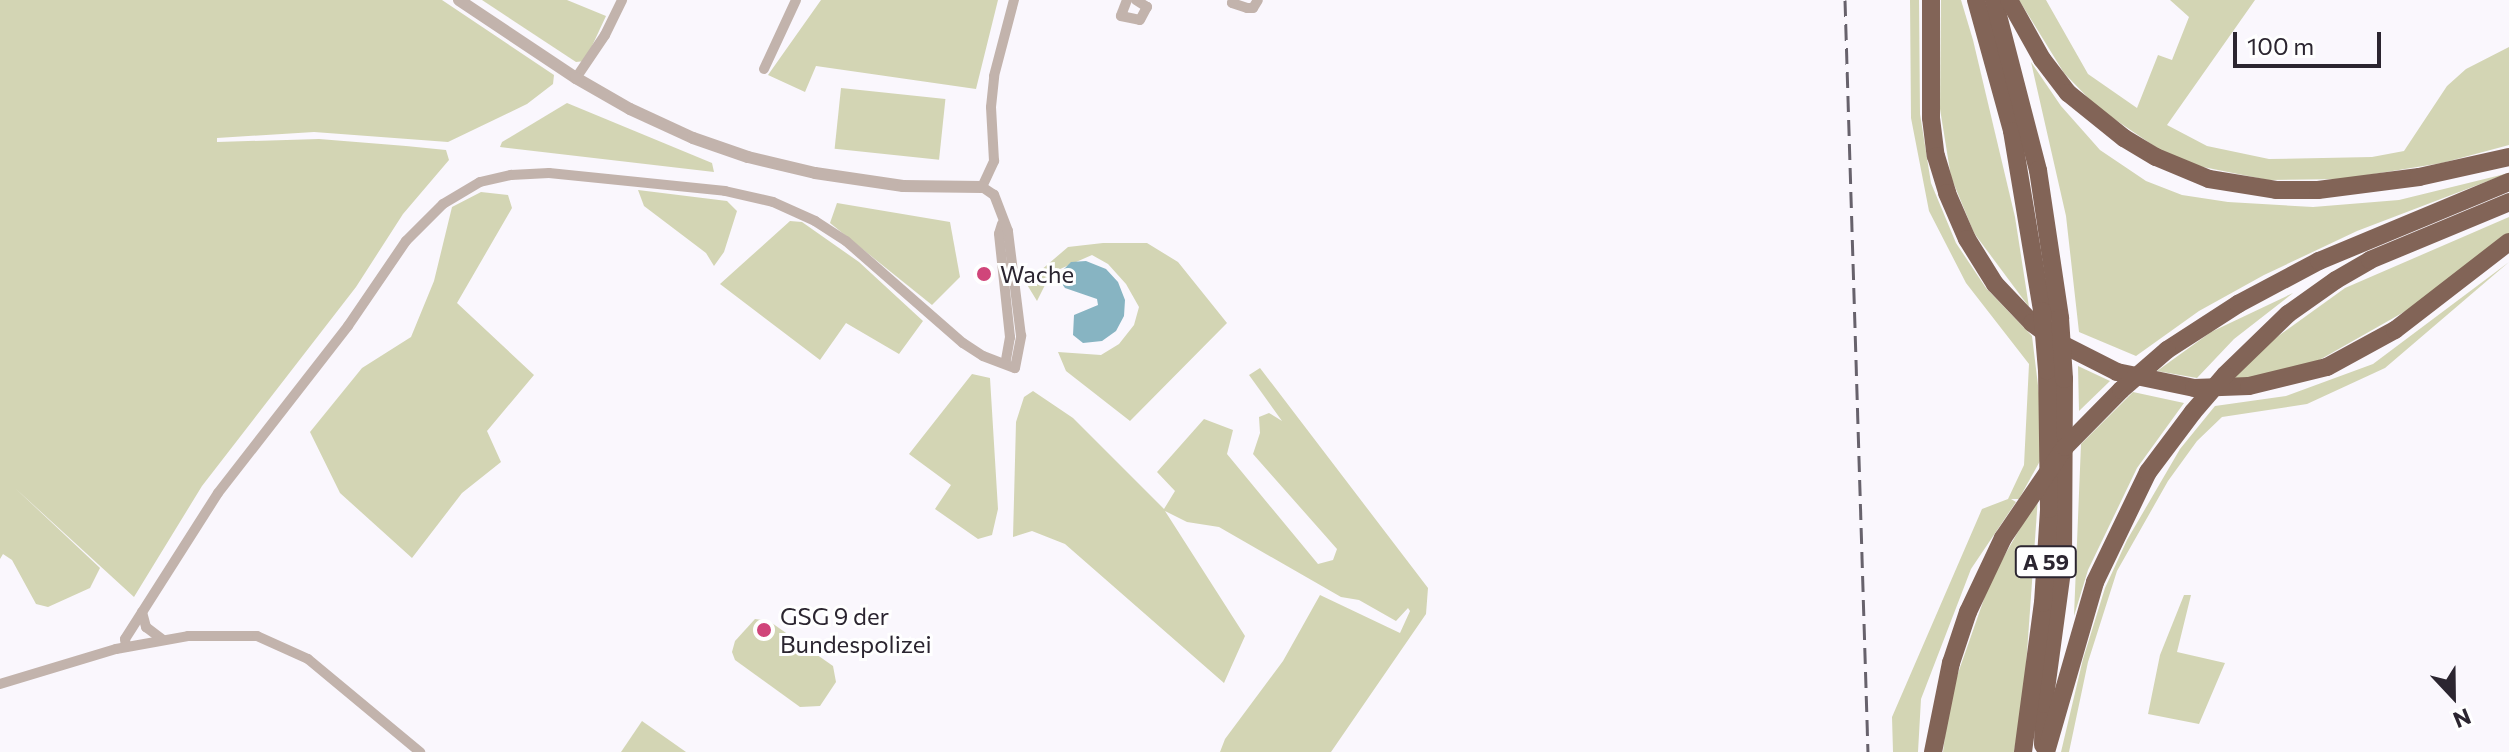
<!DOCTYPE html>
<html>
<head>
<meta charset="utf-8">
<style>
  body { margin:0 }
  #map { position:relative; width:2509px; height:752px; overflow:hidden; background:#faf7fd; font-family:Commissioner,sans-serif }
  div>[style] { position:absolute }
  .green>* { inset:0; background:#d3d5b4; transform-origin:0 0 }
  .water>* { inset:0; background:#87b4c2 }
  .minor>* { height:10px; margin:-5px; padding:0 5px; transform-origin:5px; border-radius:5px; background:#c2b3ac }
  .tertiary>* { height:12px; margin:-6px; padding:0 6px; transform-origin:6px; border-radius:6px; background:#c2b3ac }
  .motorway>* { height:18px; margin:-9px; padding:0 9px; transform-origin:9px; border-radius:9px; background:#826457 }
  .rail>* { height:3px; margin-top:-1.5px; transform-origin:0; background:repeating-linear-gradient(90deg,#67626c 0 16px,transparent 0 24px) }
  .motorway-bridge>* { height:18px; margin:-9px; padding:0 9px; transform-origin:9px; border-radius:9px; background:#826457 }
  .dots>* { width:22px; height:22px; translate:-50% -50%; box-sizing:border-box; border:4px solid #fff; border-radius:50% }
  span { translate:-50% -50%; white-space:nowrap; text-align:center; line-height:1.15; -webkit-text-stroke:6px #fff; paint-order:stroke }
  .shield-label span { padding:2px 6px; background:#fff; border:2px solid; border-radius:6px; -webkit-text-stroke-width:0 }
  .shield-label { font-size:22px; color:#2b2530; font-weight:700 }
  .poi-label { font-size:24px; color:#2b2530 }
  .left { translate:0 -50%; text-align:left }
  .north { position:absolute; left:2413px; top:656px; width:80px; height:80px; -webkit-text-stroke:6px #fff; paint-order:stroke; rotate:158deg; font-size:22px; font-weight:700; line-height:32px; text-align:center; color:#2b2530 }
  .north::after { content:''; display:block; margin:auto; width:28px; height:36px; background:#2b2530; clip-path:polygon(50% 0,100% 100%,50% 72%,0 100%) }
  .scale { position:absolute; left:2233px; top:32px; width:148px; height:36px; box-sizing:border-box; border:4px solid #2b2530; border-top:0; padding-left:10px; font-size:24px; line-height:28px; white-space:nowrap; color:#2b2530; -webkit-text-stroke:6px #fff; paint-order:stroke }
</style>
</head>
<body>
<div id="map">
  <div class="green">
    <i style="clip-path:polygon(0 0,442px 0,554px 75px,553px 84px,527px 104px,448px 142px,314px 132px,217px 138px,217px 142px,319px 139px,406px 146px,446px 150px,449px 160px,403px 214px,356px 287px,202px 486px,134px 597px,15px 488px,100px 568px,90px 588px,48px 607px,36px 604px,12px 560px,3px 554px,0 559px)"></i>
    <i style="clip-path:polygon(482px 0,567px 0,606px 16px,585px 61px,576px 62px)"></i>
    <i style="clip-path:polygon(821px 0,998px 0,976px 89px,816px 66px,805px 92px,768px 75px)"></i>
    <i style="clip-path:polygon(1910px 0,1919px 0,1920px 114px,1931px 183px,1956px 243px,1986px 288px,2032px 336px,2041px 410px,2040px 461px,2019px 499px,2011px 499px,2016px 502px,1971px 569px,1921px 699px,1918px 752px,1893px 752px,1892px 717px,1982px 509px,2008px 499px,2024px 465px,2029px 364px,1966px 283px,1929px 211px,1911px 118px)"></i>
    <i style="clip-path:polygon(1941px 0,1961px 0,1973px 40px,2015px 217px,2029px 307px,1974px 233px,1951px 177px,1940px 109px)"></i>
    <i style="clip-path:polygon(2019px 0,2046px 0,2088px 74px,2137px 108px,2158px 55px,2172px 60px,2189px 17px,2170px 0,2255px 0,2167px 125px,2207px 146px,2269px 159px,2372px 157px,2404px 151px,2447px 86px,2466px 69px,2509px 47px,2509px 145px,2442px 163px,2343px 179px,2268px 180px,2193px 165px,2163px 152px,2098px 108px,2064px 73px)"></i>
    <i style="clip-path:polygon(2031px 62px,2061px 106px,2100px 150px,2146px 181px,2182px 195px,2228px 202px,2313px 207px,2399px 200px,2509px 173px,2357px 231px,2264px 275px,2199px 311px,2136px 356px,2079px 332px,2066px 216px)"></i>
    <i style="left:841px;top:88px;width:105px;height:61px;rotate:6deg"></i>
    <i style="clip-path:polygon(567px 103px,712px 163px,714px 172px,500px 147px,502px 142px)"></i>
    <i style="clip-path:polygon(638px 190px,727px 201px,737px 211px,724px 252px,714px 266px,706px 253px,644px 206px)"></i>
    <i style="clip-path:polygon(481px 192px,508px 195px,512px 208px,457px 303px,534px 375px,487px 431px,501px 462px,462px 493px,412px 558px,340px 493px,310px 432px,362px 368px,411px 337px,434px 281px,452px 207px)"></i>
    <i style="clip-path:polygon(837px 203px,950px 222px,960px 277px,932px 305px,830px 223px)"></i>
    <i style="clip-path:polygon(2509px 217px,2509px 235px,2411px 308px,2307px 367px,2258px 378px,2232px 379px,2263px 347px,2345px 288px)"></i>
    <i style="clip-path:polygon(790px 221px,802px 222px,859px 262px,923px 321px,899px 354px,846px 323px,820px 360px,720px 284px)"></i>
    <i style="clip-path:polygon(1103px 243px,1147px 243px,1178px 262px,1227px 323px,1130px 421px,1066px 371px,1058px 352px,1101px 355px,1119px 344px,1134px 325px,1139px 307px,1126px 284px,1108px 264px,1092px 255px,1051px 273px,1037px 301px,1026px 283px,1068px 247px)"></i>
    <i style="clip-path:polygon(2509px 262px,2385px 368px,2307px 404px,2222px 417px,2197px 441px,2168px 481px,2117px 571px,2088px 662px,2069px 752px,2061px 752px,2083px 659px,2105px 588px,2127px 540px,2180px 449px,2215px 406px,2286px 396px,2373px 364px)"></i>
    <i style="clip-path:polygon(2293px 293px,2234px 339px,2197px 378px,2157px 371px,2211px 332px)"></i>
    <i style="clip-path:polygon(2078px 366px,2110px 381px,2079px 411px)"></i>
    <i style="clip-path:polygon(1260px 368px,1428px 588px,1426px 614px,1331px 752px,1220px 752px,1225px 739px,1283px 661px,1320px 595px,1400px 633px,1410px 611px,1408px 608px,1396px 621px,1359px 600px,1341px 597px,1219px 527px,1187px 522px,1165px 511px,1245px 636px,1224px 683px,1065px 544px,1032px 531px,1013px 537px,1016px 422px,1024px 397px,1033px 391px,1073px 418px,1164px 509px,1175px 491px,1157px 472px,1204px 419px,1233px 430px,1227px 454px,1318px 564px,1333px 560px,1337px 549px,1253px 454px,1260px 433px,1259px 417px,1269px 413px,1282px 421px,1249px 375px)"></i>
    <i style="clip-path:polygon(972px 374px,990px 378px,998px 509px,992px 535px,978px 539px,935px 509px,951px 485px,909px 454px)"></i>
    <i style="clip-path:polygon(2133px 392px,2184px 403px,2137px 468px,2088px 570px,2074px 616px,2081px 444px)"></i>
    <i style="clip-path:polygon(2038px 497px,2024px 695px,2014px 752px,1943px 752px,1950px 696px,1991px 579px)"></i>
    <i style="clip-path:polygon(2184px 595px,2191px 595px,2177px 652px,2225px 663px,2199px 724px,2148px 714px,2160px 655px)"></i>
    <i style="clip-path:polygon(755px 619px,769px 621px,833px 666px,836px 682px,820px 706px,800px 707px,735px 660px,732px 652px,735px 641px)"></i>
    <i style="clip-path:polygon(642px 721px,686px 752px,621px 752px)"></i>
  </div>
  <div class="water">
    <i style="clip-path:polygon(1086px 261px,1106px 269px,1118px 282px,1125px 300px,1124px 316px,1116px 331px,1102px 341px,1083px 343px,1073px 335px,1074px 315px,1098px 305px,1097px 299px,1065px 288px,1060px 281px,1064px 269px,1071px 262px)"></i>
  </div>
  <div class="minor">
    <i style="left:1127px;top:0;width:17px;rotate:111deg"></i>
    <i style="left:1121px;top:16px;width:19px;rotate:12deg"></i>
    <i style="left:1140px;top:20px;width:15px;rotate:-62deg"></i>
    <i style="left:1147px;top:7px;width:13px;rotate:-148deg"></i>
    <i style="left:1233px;top:0;width:3px;rotate:108deg"></i>
    <i style="left:1232px;top:3px;width:16px;rotate:18deg"></i>
    <i style="left:1247px;top:8px;width:6px"></i>
    <i style="left:1253px;top:8px;width:9px;rotate:-58deg"></i>
    <i style="left:764px;top:69px;width:76px;rotate:-65.1deg"></i>
    <i style="left:576px;top:78px;width:52px;rotate:-56deg"></i>
    <i style="left:605px;top:35px;width:39px;rotate:-64deg"></i>
    <i style="left:1002px;top:224px;width:10px;rotate:107deg"></i>
    <i style="left:999px;top:234px;width:104px;rotate:83.9deg"></i>
    <i style="left:1010px;top:337px;width:27px;rotate:100deg"></i>
    <i style="left:142px;top:612px;width:16px;rotate:75deg"></i>
    <i style="left:146px;top:627px;width:21px;rotate:37deg"></i>
    <i style="left:126px;top:647px;width:8px;rotate:-97deg"></i>
    <i style="left:125px;top:639px;width:173px;rotate:-57.5deg"></i>
    <i style="left:218px;top:493px;width:212px;rotate:-52.1deg"></i>
    <i style="left:348px;top:326px;width:103px;rotate:-55.7deg"></i>
    <i style="left:406px;top:241px;width:52px;rotate:-45deg"></i>
    <i style="left:443px;top:204px;width:43px;rotate:-30.7deg"></i>
    <i style="left:480px;top:182px;width:32px;rotate:-13deg"></i>
    <i style="left:511px;top:175px;width:38px;rotate:-3deg"></i>
    <i style="left:549px;top:173px;width:177px;rotate:5.8deg"></i>
    <i style="left:725px;top:191px;width:49px;rotate:12.9deg"></i>
    <i style="left:773px;top:202px;width:46px;rotate:24.3deg"></i>
    <i style="left:815px;top:221px;width:37px;rotate:33deg"></i>
    <i style="left:846px;top:241px;width:155px;rotate:41.1deg"></i>
    <i style="left:963px;top:343px;width:24px;rotate:33deg"></i>
    <i style="left:983px;top:356px;width:34px;rotate:21deg"></i>
    <i style="left:1015px;top:368px;width:33px;rotate:-79deg"></i>
    <i style="left:1021px;top:336px;width:106px;rotate:-97.1deg"></i>
    <i style="left:1008px;top:231px;width:39px;rotate:-111deg"></i>
    <i style="left:994px;top:195px;width:14px;rotate:-146deg"></i>
    <i style="left:982px;top:187px;width:29px;rotate:-65deg"></i>
    <i style="left:994px;top:161px;width:54px;rotate:-93.2deg"></i>
    <i style="left:991px;top:107px;width:31px;rotate:-84deg"></i>
    <i style="left:994px;top:76px;width:79px;rotate:-75.3deg"></i>
    <i style="left:0;top:684px;width:121px;rotate:-16.8deg"></i>
    <i style="left:116px;top:649px;width:73px;rotate:-10.2deg"></i>
    <i style="left:188px;top:636px;width:69px"></i>
    <i style="left:257px;top:636px;width:56px;rotate:24.3deg"></i>
    <i style="left:308px;top:659px;width:146px;rotate:39.7deg"></i>
  </div>
  <div class="tertiary">
    <i style="left:459px;top:0;width:141px;rotate:33.7deg"></i>
    <i style="left:576px;top:78px;width:62px;rotate:29.9deg"></i>
    <i style="left:630px;top:109px;width:69px;rotate:24.7deg"></i>
    <i style="left:693px;top:138px;width:58px;rotate:19.1deg"></i>
    <i style="left:748px;top:157px;width:69px;rotate:13.4deg"></i>
    <i style="left:815px;top:173px;width:89px;rotate:8.4deg"></i>
    <i style="left:903px;top:186px;width:79px;rotate:0.7deg"></i>
  </div>
  <div class="motorway">
    <i style="left:1931px;top:0;width:118px;rotate:90deg"></i>
    <i style="left:1931px;top:118px;width:38px;rotate:83deg"></i>
    <i style="left:1936px;top:156px;width:39px;rotate:73deg"></i>
    <i style="left:1947px;top:193px;width:50px;rotate:66.5deg"></i>
    <i style="left:1967px;top:239px;width:53px;rotate:58.1deg"></i>
    <i style="left:1995px;top:284px;width:54px;rotate:46.5deg"></i>
    <i style="left:2032px;top:323px;width:30px;rotate:37deg"></i>
    <i style="left:2056px;top:341px;width:68px;rotate:26.9deg"></i>
    <i style="left:2117px;top:372px;width:79px;rotate:11.7deg"></i>
    <i style="left:2194px;top:388px;width:55px;rotate:-2.1deg"></i>
    <i style="left:2249px;top:386px;width:80px;rotate:-13.7deg"></i>
    <i style="left:2327px;top:367px;width:77px;rotate:-28.6deg"></i>
    <i style="left:2395px;top:330px;width:144px;rotate:-37.7deg"></i>
    <i style="left:1976px;top:0;width:136px;rotate:74.6deg"></i>
    <i style="left:2012px;top:131px;width:182px;rotate:80.5deg"></i>
    <i style="left:1994px;top:0;width:176px;rotate:75.5deg"></i>
    <i style="left:2038px;top:170px;width:150px;rotate:81.5deg"></i>
    <i style="left:2009px;top:0;width:68px;rotate:60.8deg"></i>
    <i style="left:2042px;top:59px;width:43px;rotate:52.6deg"></i>
    <i style="left:2068px;top:93px;width:72px;rotate:38.8deg"></i>
    <i style="left:2124px;top:138px;width:37px;rotate:31deg"></i>
    <i style="left:2156px;top:157px;width:57px;rotate:22.5deg"></i>
    <i style="left:2209px;top:179px;width:68px;rotate:9.3deg"></i>
    <i style="left:2276px;top:190px;width:42px"></i>
    <i style="left:2318px;top:190px;width:102px;rotate:-7.3deg"></i>
    <i style="left:2419px;top:177px;width:92px;rotate:-12.5deg"></i>
    <i style="left:2167px;top:350px;width:85px;rotate:-32.9deg"></i>
    <i style="left:2238px;top:304px;width:92px;rotate:-28deg"></i>
    <i style="left:2319px;top:261px;width:206px;rotate:-22.6deg"></i>
    <i style="left:2225px;top:375px;width:88px;rotate:-44.1deg"></i>
    <i style="left:2288px;top:314px;width:59px;rotate:-35.3deg"></i>
    <i style="left:2336px;top:280px;width:39px;rotate:-30deg"></i>
    <i style="left:2370px;top:260px;width:151px;rotate:-22.6deg"></i>
    <i style="left:2043px;top:745px;width:41px;rotate:-88.6deg"></i>
    <i style="left:2044px;top:704px;width:142px;rotate:-82.3deg"></i>
    <i style="left:2063px;top:563px;width:184px;rotate:-89.7deg"></i>
    <i style="left:1933px;top:752px;width:91px;rotate:-78.6deg"></i>
    <i style="left:1951px;top:663px;width:54px;rotate:-71.6deg"></i>
    <i style="left:1968px;top:612px;width:82px;rotate:-64.7deg"></i>
    <i style="left:2023px;top:752px;width:150px;rotate:-82.4deg"></i>
    <i style="left:2043px;top:603px;width:94px;rotate:-86.3deg"></i>
    <i style="left:2049px;top:509px;width:138px;rotate:-90.8deg"></i>
    <i style="left:2046px;top:752px;width:177px;rotate:-73.9deg"></i>
    <i style="left:2095px;top:582px;width:122px;rotate:-64.3deg"></i>
    <i style="left:2148px;top:472px;width:75px;rotate:-53.1deg"></i>
  </div>
  <div class="rail">
    <i style="left:1845px;top:0;width:752px;rotate:88.25deg"></i>
  </div>
  <div class="motorway-bridge">
    <i style="left:2042px;top:311px;width:60px;rotate:85.2deg"></i>
    <i style="left:2060px;top:318px;width:61px;rotate:86.2deg"></i>
    <i style="left:2193px;top:412px;width:49px;rotate:-49.1deg"></i>
    <i style="left:2003px;top:538px;width:110px;rotate:-55.7deg"></i>
    <i style="left:2065px;top:447px;width:80px;rotate:-45.5deg"></i>
    <i style="left:2121px;top:390px;width:61px;rotate:-41deg"></i>
  </div>
  <div class="dots">
    <i style="left:984px;top:274px;background:#d0457a"></i>
    <i style="left:764px;top:630px;background:#d0457a"></i>
  </div>
  <div class="shield-label">
    <span style="left:2046px;top:562px">A 59</span>
  </div>
  <div class="poi-label">
    <span class="left" style="left:1000px;top:274px">Wache</span>
    <span class="left" style="left:780px;top:630px">GSG 9 der<br>Bundespolizei</span>
  </div>
  <div class="north">N</div>
  <div class="scale">100 m</div>
</div>
</body>
</html>
